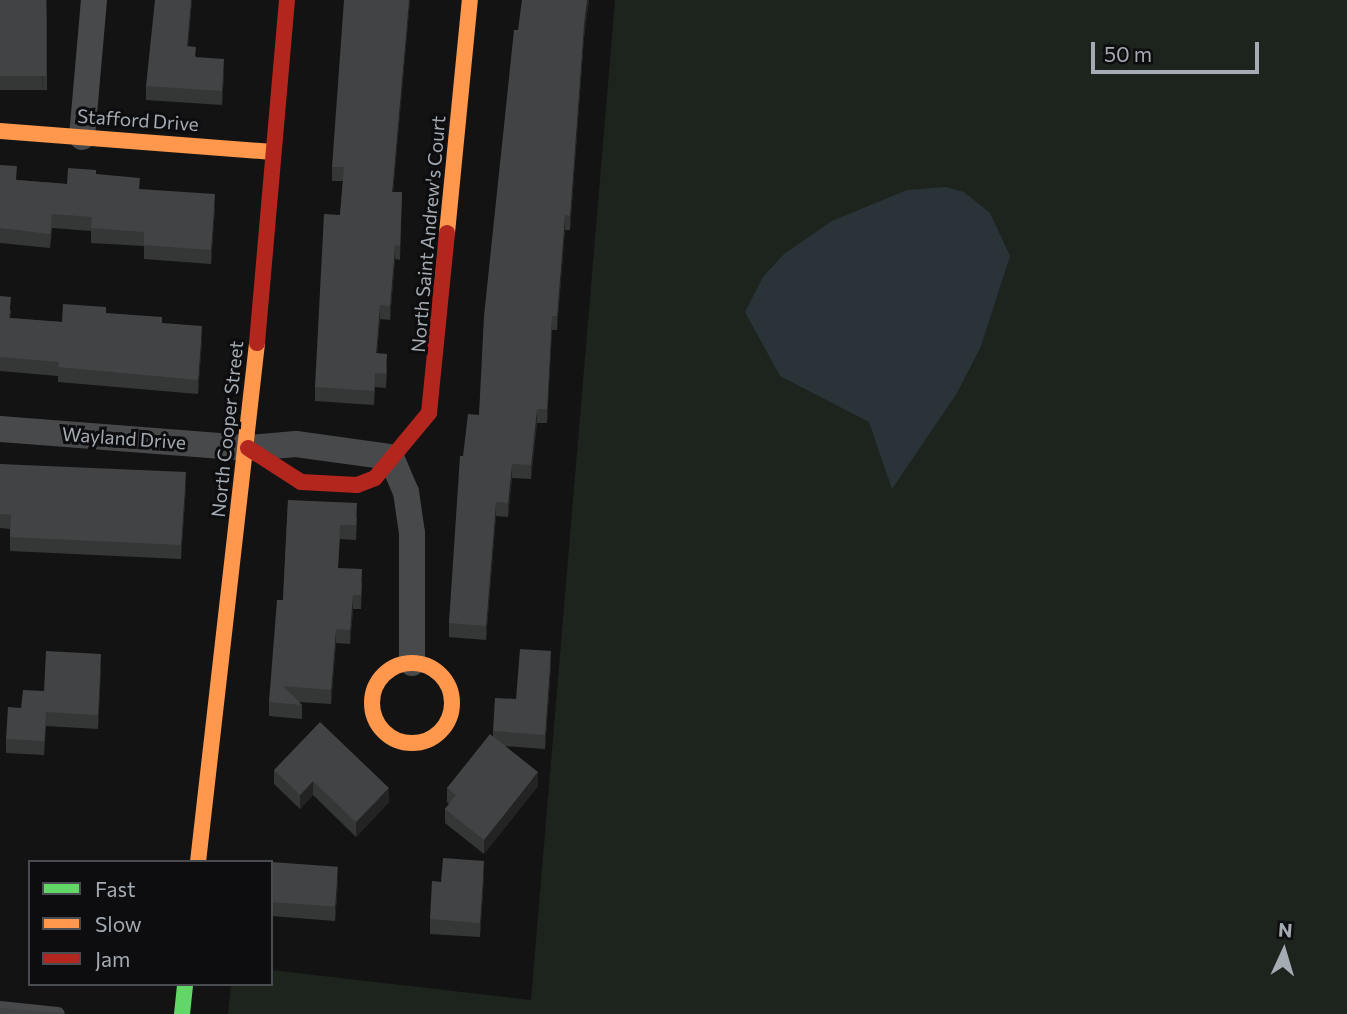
<!DOCTYPE html>
<html>
<head>
<meta charset="utf-8">
<style>
  body { margin:0 }
  #map { position:relative; width:1347px; height:1014px; overflow:hidden; background:#131313; font-family:Commissioner,sans-serif }
  div>[style] { position:absolute }
  .green>* { inset:0; background:#1d231d }
  .water>* { inset:0; background:#2a3438 }
  .lane>* { height:14px; margin:-7px; padding:0 7px; transform-origin:7px; border-radius:7px; background:#47494b }
  .street>* { height:26px; margin:-13px; padding:0 13px; transform-origin:13px; border-radius:13px; background:#47494b }
  .fast>* { height:16px; margin:-8px; padding:0 8px; transform-origin:8px; border-radius:8px; background:#63d668 }
  .slow>* { height:16px; margin:-8px; padding:0 8px; transform-origin:8px; border-radius:8px; background:#ff974d }
  .slow>.ring { margin:-8px; padding:0; box-sizing:content-box; background:none; border:16px solid #ff974d; border-radius:50% }
  .jam>* { height:16px; margin:-8px; padding:0 8px; transform-origin:8px; border-radius:8px; background:#b3261e }
  .wall>* { inset:0; background:#353737; transform-origin:0 0 }
  .shaded-wall>* { inset:0; background:#232323 }
  .building>* { inset:0; background:#414345; transform-origin:0 0 }
  span { translate:-50% -50%; white-space:nowrap; text-align:center; line-height:1.15; -webkit-text-stroke:6px #0d0d0f; paint-order:stroke }
  .street-label { font-size:19px; color:#a4abb3 }
  .legend { position:absolute; left:28px; top:860px; width:245px; height:126px; box-sizing:border-box; background:#0d0d0f; border:2px solid #494c51; margin:0; padding:9px 12px; list-style:none; font-size:21px; color:#a4abb3 }
  .legend li { display:flex; align-items:center; gap:14px; height:35px }
  .legend b { width:35px; border:2px solid #494c51 }
  .north { position:absolute; left:1249px; top:916px; width:70px; height:70px; -webkit-text-stroke:5px #0d0d0f; paint-order:stroke; rotate:4deg; font-size:19px; font-weight:700; line-height:28px; text-align:center; color:#a4abb3 }
  .north::after { content:''; display:block; margin:auto; width:24px; height:32px; background:#a4abb3; clip-path:polygon(50% 0,100% 100%,50% 72%,0 100%) }
  .scale { position:absolute; left:1091px; top:42px; width:168px; height:32px; box-sizing:border-box; border:4px solid #a4abb3; border-top:0; padding-left:9px; font-size:21px; line-height:24px; white-space:nowrap; color:#a4abb3; -webkit-text-stroke:5px #0d0d0f; paint-order:stroke }
</style>
</head>
<body>
<div id="map">
  <div class="green">
    <i style="clip-path:polygon(615px 0,1347px 0,1347px 1014px,228px 1014px,231px 984px,271px 984px,271px 970px,531px 1000px)"></i>
  </div>
  <div class="water">
    <i style="clip-path:polygon(946px 187px,964px 192px,990px 213px,1010px 256px,981px 346px,957px 393px,892px 489px,869px 422px,780px 376px,745px 312px,763px 277px,784px 254px,832px 221px,907px 190px)"></i>
  </div>
  <div class="lane">
    <i style="left:0;top:1008px;width:58px;rotate:5.9deg"></i>
  </div>
  <div class="street">
    <i style="left:82px;top:137px;width:138px;rotate:-85deg"></i>
    <i style="left:0;top:429px;width:249px;rotate:4.4deg"></i>
    <i style="left:248px;top:448px;width:48px;rotate:-4.8deg"></i>
    <i style="left:296px;top:444px;width:96px;rotate:7.8deg"></i>
    <i style="left:391px;top:457px;width:38px;rotate:67deg"></i>
    <i style="left:406px;top:492px;width:41px;rotate:81.7deg"></i>
    <i style="left:412px;top:533px;width:130px;rotate:90deg"></i>
  </div>
  <div class="fast">
    <i style="left:182px;top:1014px;width:30px;rotate:-84deg"></i>
  </div>
  <div class="slow">
    <i style="left:0;top:131px;width:274px;rotate:4.4deg"></i>
    <i style="left:447px;top:233px;width:234px;rotate:-84.4deg"></i>
    <i class="ring" style="left:372px;top:663px;width:64px;height:64px"></i>
    <i style="left:198px;top:862px;width:522px;rotate:-83.51deg"></i>
  </div>
  <div class="jam">
    <i style="left:257px;top:343px;width:344px;rotate:-85deg"></i>
    <i style="left:248px;top:448px;width:63px;rotate:32.7deg"></i>
    <i style="left:301px;top:482px;width:56px;rotate:3.1deg"></i>
    <i style="left:357px;top:485px;width:19px;rotate:-21deg"></i>
    <i style="left:375px;top:478px;width:85px;rotate:-50.3deg"></i>
    <i style="left:429px;top:413px;width:181px;rotate:-84.3deg"></i>
  </div>
  <div class="wall">
    <i style="left:0;top:0;width:47px;height:90px"></i>
    <i style="clip-path:polygon(192px 0,188px 46px,196px 57px,224px 73px,222px 105px,146px 100px,146px 86px)"></i>
    <i style="clip-path:polygon(410px 0,393px 192px,402px 192px,400px 260px,395px 259px,390px 320px,380px 319px,377px 353px,387px 368px,386px 388px,375px 387px,374px 405px,315px 401px,315px 387px,340px 215px,343px 181px,332px 181px,332px 167px)"></i>
    <i style="clip-path:polygon(522px 0,589px 0,584px 38px,570px 230px,565px 230px,557px 330px,552px 330px,547px 423px,537px 423px,531px 479px,512px 478px,508px 517px,496px 516px,486px 640px,449px 637px,449px 623px,463px 456px,479px 415px)"></i>
    <i style="clip-path:polygon(0 165px,17px 180px,67px 184px,96px 174px,140px 189px,215px 208px,211px 264px,144px 259px,144px 246px,91px 243px,91px 231px,52px 228px,50px 248px,0 243px)"></i>
    <i style="clip-path:polygon(0 296px,11px 311px,10px 318px,62px 322px,106px 313px,162px 323px,202px 340px,198px 394px,58px 382px,58px 376px,0 371px)"></i>
    <i style="clip-path:polygon(0 464px,186px 486px,181px 559px,10px 551px,10px 529px,0 528px)"></i>
    <i style="clip-path:polygon(288px 500px,357px 517px,356px 540px,340px 539px,338px 568px,362px 583px,361px 609px,353px 609px,350px 644px,336px 643px,331px 704px,299px 702px,302px 705px,302px 719px,269px 716px,269px 702px,283px 600px)"></i>
    <i style="clip-path:polygon(551px 665px,545px 749px,505px 746px,538px 786px,484px 854px,445px 823px,445px 809px,449px 804px,447px 802px,447px 788px,493px 736px,493px 731px,516px 699px)"></i>
    <i style="clip-path:polygon(101px 669px,98px 729px,46px 726px,44px 755px,6px 753px,6px 739px,21px 708px,44px 691px)"></i>
    <i style="clip-path:polygon(274px 770px,389px 802px,356px 837px,313px 795px,300px 809px,274px 784px)"></i>
    <i style="clip-path:polygon(271px 862px,338px 881px,335px 921px,271px 916px)"></i>
    <i style="clip-path:polygon(484px 875px,480px 937px,430px 934px,430px 919px,441px 882px)"></i>
  </div>
  <div class="shaded-wall">
    <i style="clip-path:polygon(46px 0,47px 0,42px 93px,42px 79px)"></i>
    <i style="clip-path:polygon(191px 0,192px 0,187px 60px,187px 46px)"></i>
    <i style="clip-path:polygon(409px 0,410px 0,392px 206px,392px 192px)"></i>
    <i style="clip-path:polygon(587px 0,589px 0,584px 38px,570px 230px,570px 216px,584px 24px)"></i>
    <i style="clip-path:polygon(224px 59px,224px 73px,222px 105px,222px 91px)"></i>
    <i style="clip-path:polygon(215px 194px,215px 208px,211px 264px,211px 250px)"></i>
    <i style="clip-path:polygon(565px 215px,565px 230px,557px 330px,557px 316px)"></i>
    <i style="clip-path:polygon(395px 245px,395px 259px,390px 320px,390px 306px)"></i>
    <i style="clip-path:polygon(380px 305px,380px 319px,376px 367px,376px 353px)"></i>
    <i style="clip-path:polygon(552px 316px,552px 330px,547px 423px,547px 409px)"></i>
    <i style="clip-path:polygon(202px 326px,202px 340px,198px 394px,198px 380px)"></i>
    <i style="clip-path:polygon(537px 409px,537px 423px,531px 479px,531px 465px)"></i>
    <i style="clip-path:polygon(512px 464px,512px 478px,508px 517px,508px 503px)"></i>
    <i style="clip-path:polygon(186px 472px,186px 486px,181px 559px,181px 545px)"></i>
    <i style="clip-path:polygon(496px 502px,496px 516px,486px 640px,486px 626px)"></i>
    <i style="clip-path:polygon(353px 595px,353px 609px,350px 644px,350px 630px)"></i>
    <i style="clip-path:polygon(336px 629px,336px 643px,331px 704px,331px 690px)"></i>
    <i style="clip-path:polygon(551px 651px,551px 665px,545px 749px,545px 735px)"></i>
    <i style="clip-path:polygon(101px 654px,101px 669px,98px 729px,98px 715px)"></i>
    <i style="clip-path:polygon(538px 772px,538px 786px,484px 854px,484px 840px)"></i>
    <i style="clip-path:polygon(313px 781px,313px 795px,300px 809px,300px 795px)"></i>
    <i style="clip-path:polygon(389px 788px,389px 802px,356px 837px,356px 822px)"></i>
    <i style="clip-path:polygon(484px 861px,484px 875px,480px 937px,480px 923px)"></i>
    <i style="clip-path:polygon(338px 867px,338px 881px,335px 921px,335px 907px)"></i>
  </div>
  <div class="building">
    <i style="left:0;top:0;width:46px;height:76px"></i>
    <i style="clip-path:polygon(155px 0,191px 0,187px 46px,196px 47px,195px 57px,224px 59px,222px 91px,146px 86px)"></i>
    <i style="clip-path:polygon(344px 0,409px 0,392px 192px,402px 192px,400px 246px,395px 245px,390px 306px,380px 305px,376px 353px,387px 354px,386px 374px,375px 373px,374px 391px,315px 387px,324px 214px,340px 215px,344px 167px,332px 167px)"></i>
    <i style="clip-path:polygon(522px 0,587px 0,584px 24px,570px 216px,565px 215px,557px 316px,552px 316px,547px 409px,537px 409px,531px 465px,512px 464px,508px 503px,496px 502px,486px 626px,449px 623px,460px 456px,463px 456px,468px 414px,479px 415px,484px 316px,514px 30px,518px 30px)"></i>
    <i style="clip-path:polygon(0 165px,17px 166px,16px 180px,67px 184px,68px 168px,96px 170px,96px 174px,140px 178px,139px 189px,215px 194px,211px 250px,144px 245px,144px 232px,91px 228px,92px 217px,52px 214px,50px 234px,0 228px)"></i>
    <i style="clip-path:polygon(0 296px,11px 297px,9px 318px,62px 322px,63px 304px,106px 307px,106px 313px,162px 317px,162px 323px,202px 326px,198px 380px,58px 367px,59px 362px,0 357px)"></i>
    <i style="clip-path:polygon(0 464px,186px 472px,181px 545px,10px 537px,11px 515px,0 514px)"></i>
    <i style="clip-path:polygon(288px 500px,357px 503px,356px 525px,340px 525px,338px 568px,362px 569px,361px 595px,353px 595px,350px 630px,336px 629px,331px 690px,283px 686px,302px 705px,269px 702px,277px 600px,283px 600px)"></i>
    <i style="clip-path:polygon(520px 649px,551px 651px,545px 735px,493px 731px,495px 698px,516px 699px)"></i>
    <i style="clip-path:polygon(46px 651px,101px 654px,98px 715px,46px 712px,44px 741px,6px 739px,8px 707px,21px 708px,23px 690px,44px 691px)"></i>
    <i style="clip-path:polygon(320px 722px,389px 788px,356px 822px,313px 781px,300px 795px,274px 770px)"></i>
    <i style="clip-path:polygon(490px 734px,538px 772px,484px 840px,445px 809px,456px 795px,447px 788px)"></i>
    <i style="clip-path:polygon(443px 858px,484px 861px,480px 923px,430px 919px,432px 881px,441px 882px)"></i>
    <i style="left:271px;top:862px;width:67px;height:40px;rotate:4deg"></i>
    <i style="clip-path:polygon(0 1008px,64px 1013px,64px 1014px,0 1014px)"></i>
  </div>
  <div class="street-label">
    <span style="left:138px;top:120px;rotate:4deg">Stafford Drive</span>
    <span style="left:428px;top:234px;rotate:-85deg">North Saint Andrew's Court</span>
    <span style="left:227px;top:429px;rotate:-84deg">North Cooper Street</span>
    <span style="left:124px;top:438px;rotate:4deg">Wayland Drive</span>
  </div>
  <ul class="legend">
  <li><b style="height:9px;background:#63d668"></b>Fast</li>
  <li><b style="height:9px;background:#ff974d"></b>Slow</li>
  <li><b style="height:9px;background:#b3261e"></b>Jam</li>
  </ul>
  <div class="north">N</div>
  <div class="scale">50 m</div>
</div>
</body>
</html>
